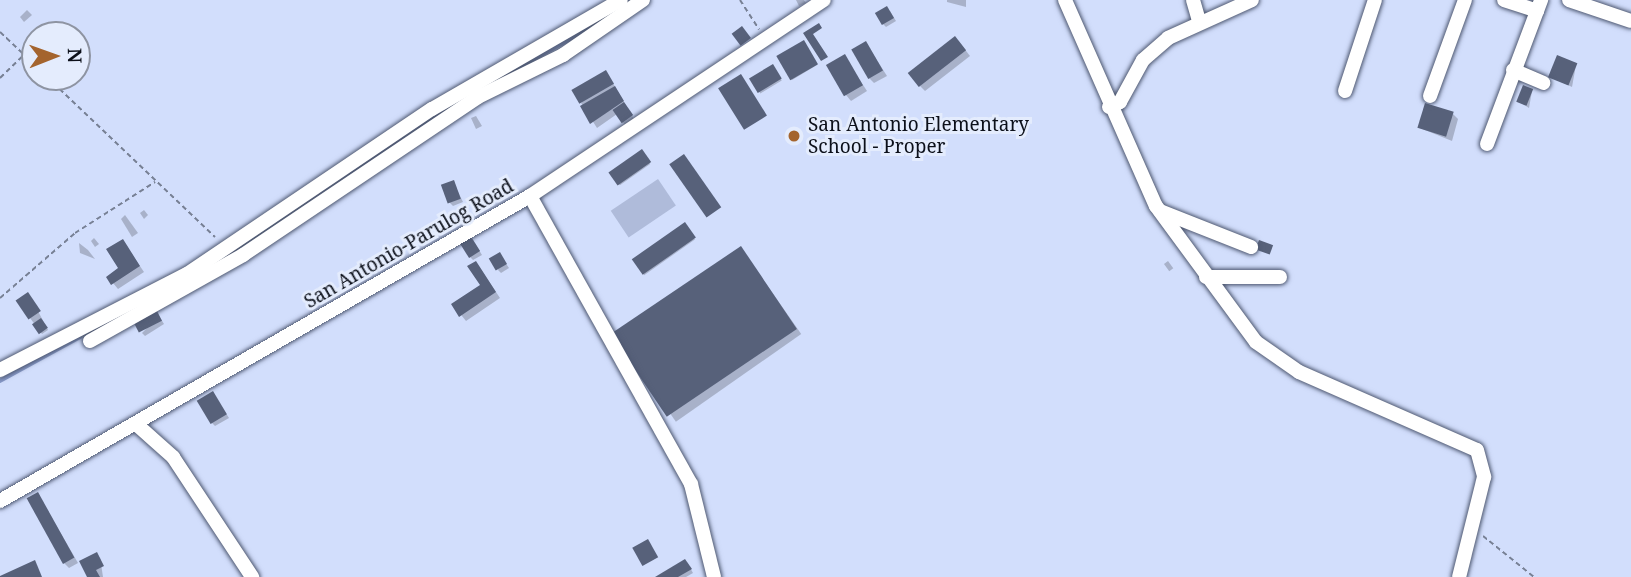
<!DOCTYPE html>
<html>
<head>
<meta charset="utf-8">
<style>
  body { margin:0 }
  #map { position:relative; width:1631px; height:577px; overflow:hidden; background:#d2defc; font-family:"Noto Serif",serif }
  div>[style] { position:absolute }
  .green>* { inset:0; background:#afbbda; transform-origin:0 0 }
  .shadow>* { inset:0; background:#0003; transform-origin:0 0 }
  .stream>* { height:3.5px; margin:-1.75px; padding:0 1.75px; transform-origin:1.75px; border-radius:1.75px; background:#8698c7 }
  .building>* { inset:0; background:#57617a; transform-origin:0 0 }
  .path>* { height:2px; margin-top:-1px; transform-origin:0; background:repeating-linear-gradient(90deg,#778094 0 5px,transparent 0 8.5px) }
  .roads { filter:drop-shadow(0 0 2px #4e5871) drop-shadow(0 0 2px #4e5871) }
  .minor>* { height:14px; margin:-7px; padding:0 7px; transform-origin:7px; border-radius:7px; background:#fff }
  .dots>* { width:19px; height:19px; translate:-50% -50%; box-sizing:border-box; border:4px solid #e4ecfd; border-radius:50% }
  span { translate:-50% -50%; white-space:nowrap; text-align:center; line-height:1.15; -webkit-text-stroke:6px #e4ecfd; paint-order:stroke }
  .poi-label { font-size:19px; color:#0c101a }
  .left { translate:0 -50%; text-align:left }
  .street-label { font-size:19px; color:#0c101a }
  .north { position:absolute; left:21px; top:21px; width:70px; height:70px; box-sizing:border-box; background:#e4ecfd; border:2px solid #8e94a2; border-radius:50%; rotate:89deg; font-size:19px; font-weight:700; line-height:28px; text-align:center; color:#0c101a }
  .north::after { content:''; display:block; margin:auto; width:24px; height:32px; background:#a4642e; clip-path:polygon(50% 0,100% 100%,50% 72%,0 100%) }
</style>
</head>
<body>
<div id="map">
  <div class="green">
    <i style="left:658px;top:179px;width:32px;height:57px;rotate:56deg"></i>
  </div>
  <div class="shadow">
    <i style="clip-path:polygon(796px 0,804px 0,806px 3px,799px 6px)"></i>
    <i style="clip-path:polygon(966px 0,966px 7px,947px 2px,947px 0)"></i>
    <i style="clip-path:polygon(27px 10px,32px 15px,24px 22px,20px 17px)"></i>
    <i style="clip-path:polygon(890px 11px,896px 21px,886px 27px,883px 24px)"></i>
    <i style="clip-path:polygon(805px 43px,817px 65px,792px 80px,791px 79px)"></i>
    <i style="clip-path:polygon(866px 43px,887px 76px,874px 83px,869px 78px)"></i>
    <i style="clip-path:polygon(960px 43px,970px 56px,925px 91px,920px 86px)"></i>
    <i style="clip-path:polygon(844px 56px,867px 91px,851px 101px,846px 95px)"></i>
    <i style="clip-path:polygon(1576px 65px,1572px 87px,1551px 77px)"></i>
    <i style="left:773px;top:66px;width:17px;height:25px;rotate:59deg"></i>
    <i style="clip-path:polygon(610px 78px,634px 119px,625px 125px,617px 114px,597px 128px,581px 103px)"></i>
    <i style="clip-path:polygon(1532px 91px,1529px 108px,1518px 101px)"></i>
    <i style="clip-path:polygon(1453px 114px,1458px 119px,1452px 141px,1420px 128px)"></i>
    <i style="clip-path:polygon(476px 116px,482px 126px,476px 129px,471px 118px)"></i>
    <i style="left:641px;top:151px;width:16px;height:37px;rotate:55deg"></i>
    <i style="clip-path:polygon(453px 182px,463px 202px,453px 206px,450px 203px)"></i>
    <i style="clip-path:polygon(144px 210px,148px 215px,144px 219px,140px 213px)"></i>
    <i style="clip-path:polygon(125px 215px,138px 233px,132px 237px,121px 219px)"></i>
    <i style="left:684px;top:224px;width:19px;height:62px;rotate:55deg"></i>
    <i style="clip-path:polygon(94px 238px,99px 244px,95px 247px,91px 241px)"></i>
    <i style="clip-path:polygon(473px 240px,482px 255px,473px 260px,470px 257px)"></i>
    <i style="clip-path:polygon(123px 241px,144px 272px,118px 289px,108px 277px,121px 269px)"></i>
    <i style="clip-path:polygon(79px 243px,88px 250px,95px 259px,80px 253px)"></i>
    <i style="left:741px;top:248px;width:105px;height:153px;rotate:55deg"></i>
    <i style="clip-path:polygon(502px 258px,509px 268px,501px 273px,498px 270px)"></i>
    <i style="left:1168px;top:261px;width:9px;height:5px;rotate:54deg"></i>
    <i style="clip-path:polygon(480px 268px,500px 298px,466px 321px,453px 305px,482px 285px)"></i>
    <i style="clip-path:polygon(31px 298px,48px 330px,42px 334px,30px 318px)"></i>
    <i style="clip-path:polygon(159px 316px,164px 324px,145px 336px,142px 333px)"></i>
    <i style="clip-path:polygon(213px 393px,229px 418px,215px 426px,212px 423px)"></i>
    <i style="clip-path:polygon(38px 494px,78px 563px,69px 568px,64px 563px)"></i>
    <i style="clip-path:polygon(100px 557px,103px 577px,89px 577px)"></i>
    <i style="clip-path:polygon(688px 564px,693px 573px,686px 577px,658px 577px)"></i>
  </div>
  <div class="stream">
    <i style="left:515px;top:69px;width:84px;rotate:-28.4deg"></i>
    <i style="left:419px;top:127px;width:15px;rotate:-37deg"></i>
    <i style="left:350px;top:173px;width:64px;rotate:-34.2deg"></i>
    <i style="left:0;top:381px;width:91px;rotate:-28.8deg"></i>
  </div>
  <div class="building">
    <i style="left:887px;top:6px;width:14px;height:14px;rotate:60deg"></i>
    <i style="clip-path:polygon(819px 23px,822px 28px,813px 34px,828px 57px,821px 61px,803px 33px)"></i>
    <i style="left:742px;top:26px;width:15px;height:13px;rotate:53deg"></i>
    <i style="left:955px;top:36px;width:18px;height:60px;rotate:52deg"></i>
    <i style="left:804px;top:40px;width:28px;height:32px;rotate:60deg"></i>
    <i style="left:866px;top:41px;width:34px;height:17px;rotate:60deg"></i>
    <i style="left:845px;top:54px;width:36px;height:22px;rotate:60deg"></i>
    <i style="left:1557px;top:55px;width:22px;height:24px;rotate:22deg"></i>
    <i style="left:773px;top:64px;width:17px;height:28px;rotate:59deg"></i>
    <i style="left:606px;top:70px;width:16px;height:40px;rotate:60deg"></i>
    <i style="left:741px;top:74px;width:49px;height:27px;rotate:58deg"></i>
    <i style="left:1523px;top:85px;width:11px;height:18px;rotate:22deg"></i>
    <i style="clip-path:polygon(615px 86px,624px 101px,590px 124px,580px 106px)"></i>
    <i style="left:624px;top:102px;width:16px;height:14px;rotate:55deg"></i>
    <i style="left:1425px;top:103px;width:30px;height:26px;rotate:17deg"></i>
    <i style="left:642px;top:149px;width:16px;height:41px;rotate:55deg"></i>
    <i style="left:684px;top:154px;width:65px;height:18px;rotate:55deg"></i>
    <i style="left:454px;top:180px;width:20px;height:14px;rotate:70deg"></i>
    <i style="left:685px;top:222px;width:19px;height:65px;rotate:55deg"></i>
    <i style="left:470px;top:235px;width:19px;height:13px;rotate:58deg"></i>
    <i style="clip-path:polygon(123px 239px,140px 266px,111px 285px,106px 277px,118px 268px,106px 249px)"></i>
    <i style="left:1259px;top:240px;width:15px;height:10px;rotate:20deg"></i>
    <i style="left:741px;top:246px;width:100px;height:157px;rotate:56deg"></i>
    <i style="left:500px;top:252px;width:14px;height:13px;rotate:60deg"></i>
    <i style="clip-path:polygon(476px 261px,496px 292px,459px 317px,451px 304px,480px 285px,467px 266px)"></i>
    <i style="left:28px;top:292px;width:23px;height:15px;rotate:56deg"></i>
    <i style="left:157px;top:311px;width:11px;height:26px;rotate:63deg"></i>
    <i style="left:41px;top:318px;width:12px;height:11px;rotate:55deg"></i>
    <i style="left:213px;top:391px;width:27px;height:19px;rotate:59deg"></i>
    <i style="left:38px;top:492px;width:75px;height:13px;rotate:61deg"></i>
    <i style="left:648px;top:539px;width:21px;height:18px;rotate:61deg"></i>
    <i style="clip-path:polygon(97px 552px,104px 566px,96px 570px,100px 577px,87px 577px,79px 561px)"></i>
    <i style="clip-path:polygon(685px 559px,692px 569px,678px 577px,655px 577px)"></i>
    <i style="clip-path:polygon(35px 560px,42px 577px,0 577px,0 576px)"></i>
  </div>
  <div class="path">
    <i style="left:740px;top:0;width:35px;rotate:57deg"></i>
    <i style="left:0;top:32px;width:48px;rotate:43.3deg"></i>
    <i style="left:47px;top:77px;width:232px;rotate:43.6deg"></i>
    <i style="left:0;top:78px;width:33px;rotate:-44deg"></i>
    <i style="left:0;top:298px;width:99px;rotate:-40.9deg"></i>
    <i style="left:75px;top:233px;width:95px;rotate:-32.5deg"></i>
    <i style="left:1483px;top:536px;width:65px;rotate:38.8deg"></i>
  </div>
  <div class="roads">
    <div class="minor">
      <i style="left:1065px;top:0;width:225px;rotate:66.2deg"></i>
      <i style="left:1156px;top:206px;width:169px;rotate:53.7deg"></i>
      <i style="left:1256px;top:342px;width:52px;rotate:34.9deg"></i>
      <i style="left:1299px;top:372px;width:194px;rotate:23.7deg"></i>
      <i style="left:1477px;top:450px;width:28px;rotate:75deg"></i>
      <i style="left:1484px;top:477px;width:103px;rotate:104deg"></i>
      <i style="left:1193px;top:0;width:22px;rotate:74deg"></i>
      <i style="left:1504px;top:0;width:35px;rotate:18deg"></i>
      <i style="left:1569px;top:0;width:65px;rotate:18.7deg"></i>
      <i style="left:1513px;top:70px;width:33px;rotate:23deg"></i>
      <i style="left:1345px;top:91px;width:96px;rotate:-71.8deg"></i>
      <i style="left:1430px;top:96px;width:102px;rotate:-70deg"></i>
      <i style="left:1109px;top:107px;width:12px;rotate:-24deg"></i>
      <i style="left:1120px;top:102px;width:48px;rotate:-61.3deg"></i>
      <i style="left:1143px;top:60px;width:33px;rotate:-41deg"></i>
      <i style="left:1168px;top:38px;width:92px;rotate:-24.3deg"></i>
      <i style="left:1487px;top:144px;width:154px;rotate:-69.4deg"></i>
      <i style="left:530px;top:196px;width:330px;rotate:60.8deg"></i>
      <i style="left:691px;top:484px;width:96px;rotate:76.1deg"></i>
      <i style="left:1160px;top:211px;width:98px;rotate:21.6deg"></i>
      <i style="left:1206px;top:277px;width:74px"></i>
      <i style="left:90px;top:341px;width:176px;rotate:-29.3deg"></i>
      <i style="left:243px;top:255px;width:283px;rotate:-33.9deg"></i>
      <i style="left:478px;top:97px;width:95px;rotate:-26.3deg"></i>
      <i style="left:563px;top:55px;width:97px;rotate:-34.5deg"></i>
      <i style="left:0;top:370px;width:210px;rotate:-27.2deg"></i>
      <i style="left:187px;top:274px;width:295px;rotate:-34deg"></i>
      <i style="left:432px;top:109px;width:218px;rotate:-30deg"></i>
      <i style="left:136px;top:424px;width:50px;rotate:41.7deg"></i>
      <i style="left:173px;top:457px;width:144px;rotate:56.6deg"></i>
      <i style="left:0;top:501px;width:611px;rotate:-29.92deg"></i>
      <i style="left:530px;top:196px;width:353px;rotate:-33.7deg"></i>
    </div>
  </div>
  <div class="dots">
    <i style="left:794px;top:136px;background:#a4642e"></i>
  </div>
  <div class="poi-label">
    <span class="left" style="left:808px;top:136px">San Antonio Elementary<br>School - Proper</span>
  </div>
  <div class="street-label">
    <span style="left:409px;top:244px;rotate:-30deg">San Antonio-Parulog Road</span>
  </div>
  <div class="north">N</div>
</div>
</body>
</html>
